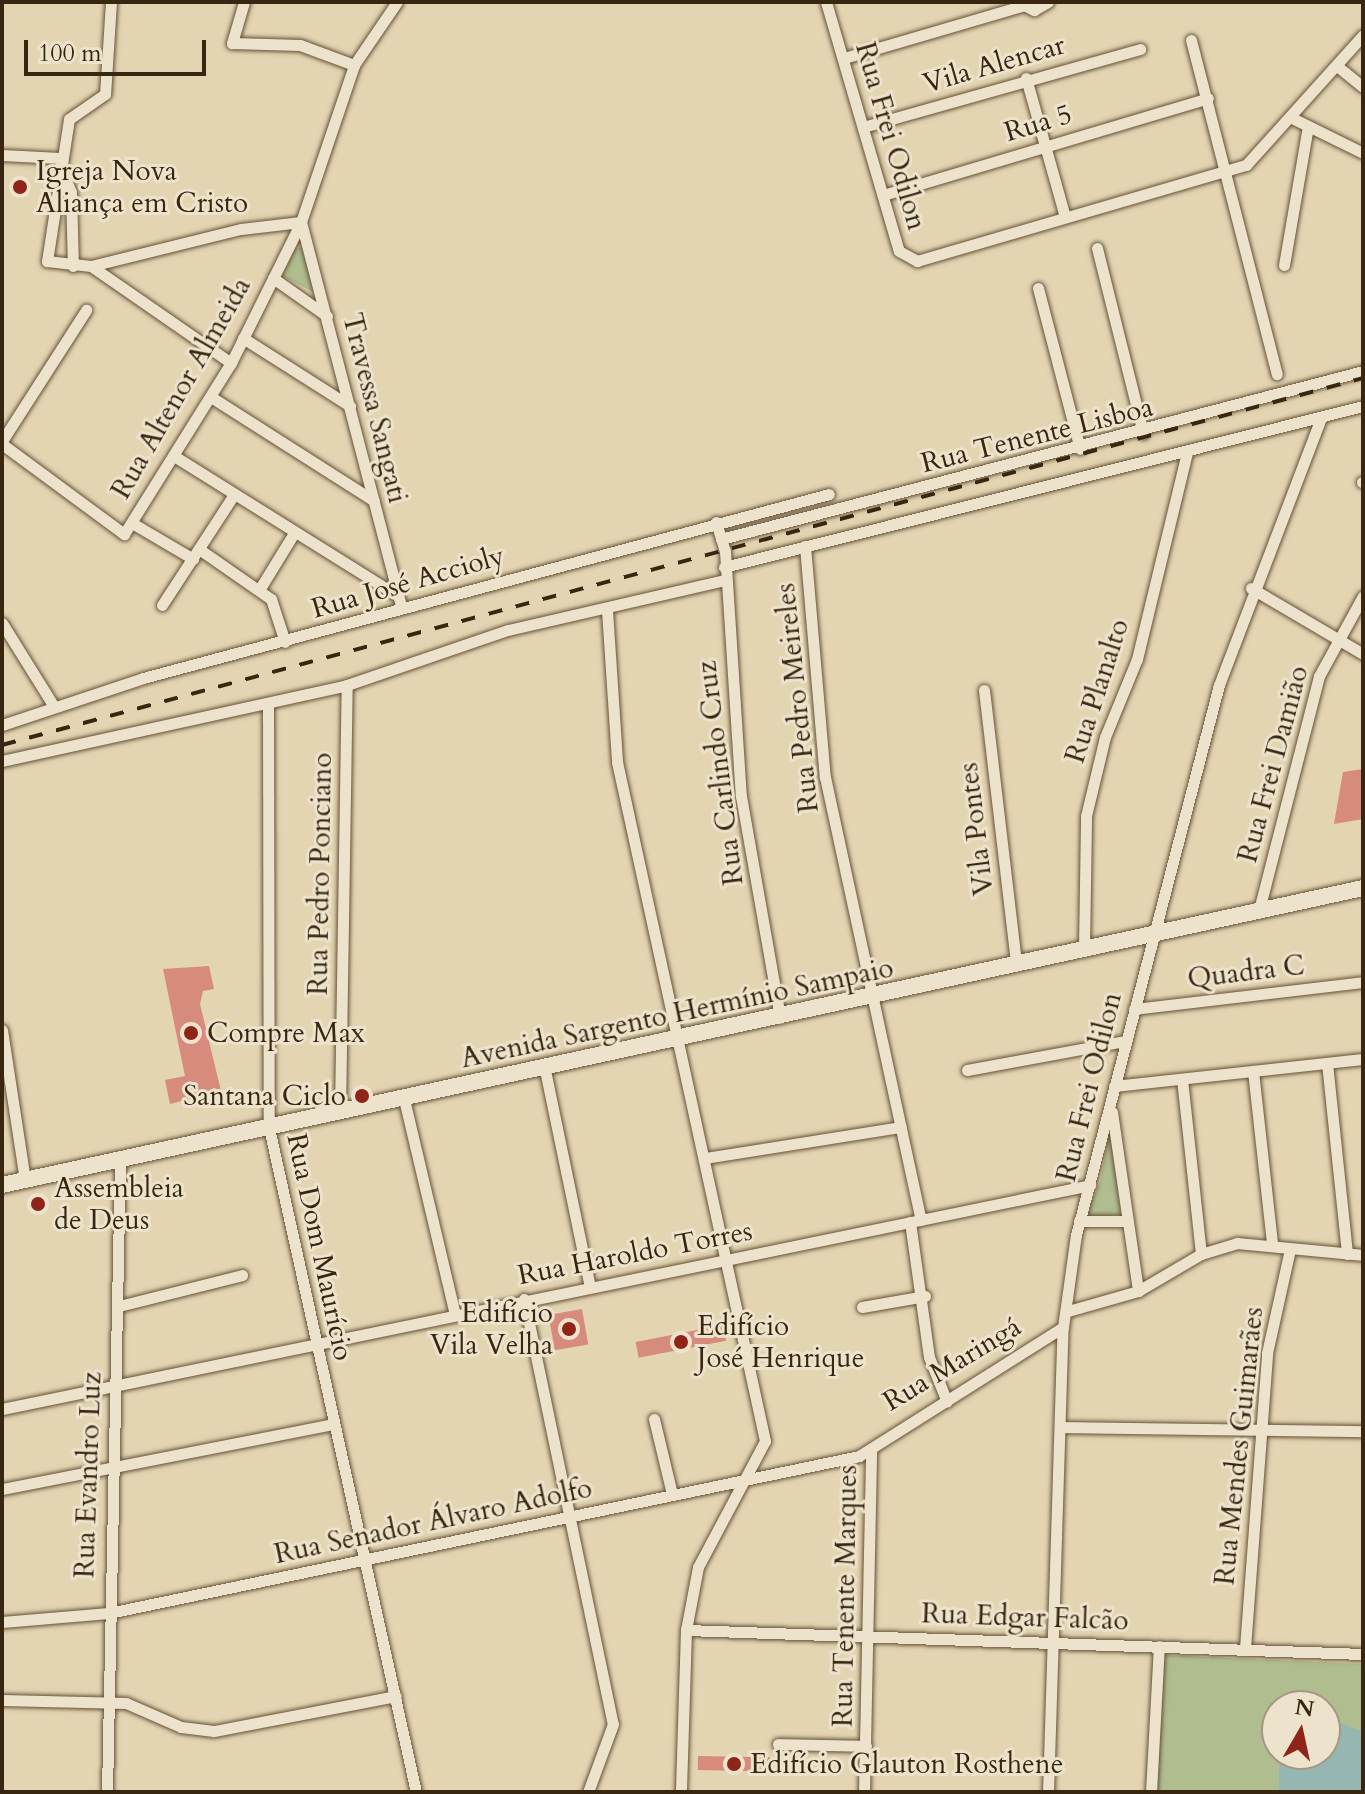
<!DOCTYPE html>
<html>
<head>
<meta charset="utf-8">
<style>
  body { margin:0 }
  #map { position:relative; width:1365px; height:1794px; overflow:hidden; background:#e3d4b2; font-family:Cardo,serif }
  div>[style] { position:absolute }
  .green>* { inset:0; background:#b0bd8f }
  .water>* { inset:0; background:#96b7b1 }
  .building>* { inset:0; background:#d78b7d; transform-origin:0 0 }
  .roads { filter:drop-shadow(0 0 2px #645238) drop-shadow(0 0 2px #645238) }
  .minor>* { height:11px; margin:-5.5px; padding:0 5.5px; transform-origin:5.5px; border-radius:5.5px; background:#ede3cd }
  .secondary>* { height:16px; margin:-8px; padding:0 8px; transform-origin:8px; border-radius:8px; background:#ede3cd }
  .rail>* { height:4px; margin-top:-2px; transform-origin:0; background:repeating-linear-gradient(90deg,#392610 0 14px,transparent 0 28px) }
  .dots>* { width:22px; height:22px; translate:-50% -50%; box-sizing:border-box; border:4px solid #ede3cd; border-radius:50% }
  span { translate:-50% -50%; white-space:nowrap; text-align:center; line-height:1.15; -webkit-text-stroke:6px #ede3cd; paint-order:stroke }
  .street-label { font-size:28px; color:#392610 }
  .poi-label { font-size:28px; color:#392610 }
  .left { translate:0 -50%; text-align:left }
  .right { translate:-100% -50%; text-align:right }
  .frame { position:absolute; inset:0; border:4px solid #392610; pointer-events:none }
  .north { position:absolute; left:1261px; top:1690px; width:80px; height:80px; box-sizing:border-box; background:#ede3cd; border:2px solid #a59781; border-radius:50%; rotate:9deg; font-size:22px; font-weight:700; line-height:32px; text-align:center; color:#392610 }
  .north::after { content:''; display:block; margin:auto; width:28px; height:36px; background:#8f2418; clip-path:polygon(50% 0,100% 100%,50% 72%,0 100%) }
  .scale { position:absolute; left:24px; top:40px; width:182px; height:36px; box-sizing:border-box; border:4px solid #392610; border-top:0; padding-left:10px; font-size:24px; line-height:28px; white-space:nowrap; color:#392610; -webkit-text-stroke:6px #ede3cd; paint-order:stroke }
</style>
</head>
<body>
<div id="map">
  <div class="green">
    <i style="clip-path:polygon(296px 247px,302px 248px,313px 292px,282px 276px)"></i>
    <i style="clip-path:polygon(1110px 1128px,1121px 1215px,1086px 1217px,1101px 1178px)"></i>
    <i style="clip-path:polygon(evenodd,1164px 1655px,1363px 1664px,1363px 1792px,1156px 1792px,1164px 1655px,1277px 1706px,1325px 1706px,1325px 1754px,1277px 1754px,1277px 1706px)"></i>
  </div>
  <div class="water">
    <i style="clip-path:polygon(1325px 1717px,1363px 1732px,1362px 1792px,1279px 1792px,1279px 1754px,1325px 1754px)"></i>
  </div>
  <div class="building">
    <i style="clip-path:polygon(1363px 769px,1363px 819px,1334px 824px,1343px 772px)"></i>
    <i style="clip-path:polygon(209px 966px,214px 989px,203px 991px,200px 1004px,221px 1091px,170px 1104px,165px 1080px,185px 1076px,163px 969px)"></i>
    <i style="left:582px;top:1309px;width:36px;height:34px;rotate:80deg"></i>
    <i style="left:723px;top:1325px;width:16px;height:89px;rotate:79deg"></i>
    <i style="left:698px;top:1756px;width:72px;height:14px;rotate:1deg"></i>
  </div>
  <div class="roads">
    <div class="minor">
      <i style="left:111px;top:2px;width:92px;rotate:93.7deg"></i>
      <i style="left:105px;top:94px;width:44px;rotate:145.2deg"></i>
      <i style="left:69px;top:119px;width:144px;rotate:98.8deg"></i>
      <i style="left:47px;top:261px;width:44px;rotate:6.5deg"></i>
      <i style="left:91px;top:266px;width:154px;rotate:-13.9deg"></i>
      <i style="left:241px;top:229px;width:60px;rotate:-6.7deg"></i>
      <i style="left:244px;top:2px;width:43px;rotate:106.3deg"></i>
      <i style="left:232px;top:43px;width:68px;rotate:1.7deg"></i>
      <i style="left:300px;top:45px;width:58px;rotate:20.3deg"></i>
      <i style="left:826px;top:2px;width:259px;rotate:73.7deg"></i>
      <i style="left:899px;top:251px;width:21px;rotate:29deg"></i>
      <i style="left:917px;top:261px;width:343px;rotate:-16.3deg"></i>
      <i style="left:1246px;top:165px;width:175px;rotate:-48deg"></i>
      <i style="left:1018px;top:2px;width:18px;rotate:27deg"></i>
      <i style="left:1034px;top:10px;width:16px;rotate:-30deg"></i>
      <i style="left:1191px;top:40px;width:345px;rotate:75.6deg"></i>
      <i style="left:844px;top:58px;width:185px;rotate:-16.3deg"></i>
      <i style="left:1337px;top:66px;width:33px;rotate:39deg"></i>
      <i style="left:1026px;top:78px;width:144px;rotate:74.3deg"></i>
      <i style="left:1292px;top:118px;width:79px;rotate:26.2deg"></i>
      <i style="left:863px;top:127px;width:288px;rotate:-15.7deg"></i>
      <i style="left:2px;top:155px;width:58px;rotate:3deg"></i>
      <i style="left:60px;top:166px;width:28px;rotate:67deg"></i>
      <i style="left:71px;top:192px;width:74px;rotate:88.5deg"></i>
      <i style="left:883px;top:195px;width:339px;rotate:-16.6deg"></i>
      <i style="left:301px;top:222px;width:398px;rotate:75.4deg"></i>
      <i style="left:1097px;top:248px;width:191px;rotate:76deg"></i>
      <i style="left:1284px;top:265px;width:141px;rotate:-80.2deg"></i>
      <i style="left:91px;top:266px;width:170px;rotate:34.7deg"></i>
      <i style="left:273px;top:278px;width:66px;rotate:35.1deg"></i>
      <i style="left:1038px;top:288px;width:166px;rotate:75.4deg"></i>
      <i style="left:243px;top:338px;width:127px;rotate:32.4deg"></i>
      <i style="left:211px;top:397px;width:193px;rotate:32.5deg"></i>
      <i style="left:2px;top:441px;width:156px;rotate:-57.3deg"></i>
      <i style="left:2px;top:444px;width:152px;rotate:36.4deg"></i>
      <i style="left:124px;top:534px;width:202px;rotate:-58deg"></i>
      <i style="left:231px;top:363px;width:157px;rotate:-63.6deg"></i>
      <i style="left:301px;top:222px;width:166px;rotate:-71.3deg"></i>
      <i style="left:354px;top:65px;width:76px;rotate:-55.7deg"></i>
      <i style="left:174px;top:456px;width:264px;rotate:32deg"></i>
      <i style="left:1362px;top:482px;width:1px"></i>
      <i style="left:716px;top:522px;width:30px;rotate:73deg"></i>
      <i style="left:725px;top:551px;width:246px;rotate:86.3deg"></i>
      <i style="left:741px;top:796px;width:225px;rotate:80deg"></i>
      <i style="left:132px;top:523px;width:71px;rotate:30.5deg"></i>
      <i style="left:721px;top:539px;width:664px;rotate:-14.66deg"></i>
      <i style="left:805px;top:546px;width:232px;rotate:85.1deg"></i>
      <i style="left:825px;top:777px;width:453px;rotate:77.8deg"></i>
      <i style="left:199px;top:549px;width:88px;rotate:34.8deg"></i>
      <i style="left:271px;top:599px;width:45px;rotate:72deg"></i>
      <i style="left:724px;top:567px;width:659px;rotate:-14.14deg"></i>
      <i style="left:1251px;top:588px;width:130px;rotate:30.5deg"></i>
      <i style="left:259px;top:590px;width:67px;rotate:-58.4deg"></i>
      <i style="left:162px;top:605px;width:130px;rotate:-56.9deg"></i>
      <i style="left:607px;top:610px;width:152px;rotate:86.2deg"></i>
      <i style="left:617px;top:762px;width:695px;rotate:77.7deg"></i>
      <i style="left:765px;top:1441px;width:143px;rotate:118deg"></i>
      <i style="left:698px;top:1567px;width:64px;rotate:100.8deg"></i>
      <i style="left:686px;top:1630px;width:162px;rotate:91.8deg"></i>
      <i style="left:2px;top:623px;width:97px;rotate:58.1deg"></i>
      <i style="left:984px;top:690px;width:275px;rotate:83.3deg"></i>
      <i style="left:268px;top:703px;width:425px;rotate:89.9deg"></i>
      <i style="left:269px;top:1128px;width:680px;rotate:77.52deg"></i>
      <i style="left:2px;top:725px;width:149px;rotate:-18.4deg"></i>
      <i style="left:143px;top:678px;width:710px;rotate:-15.01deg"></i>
      <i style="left:2px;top:761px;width:353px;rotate:-12.4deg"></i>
      <i style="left:347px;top:685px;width:170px;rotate:-18.9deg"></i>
      <i style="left:508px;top:630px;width:223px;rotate:-13deg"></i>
      <i style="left:1260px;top:906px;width:237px;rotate:-75.6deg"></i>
      <i style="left:1319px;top:676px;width:91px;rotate:-61.2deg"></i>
      <i style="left:1084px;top:948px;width:132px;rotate:-89.1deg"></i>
      <i style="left:1086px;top:816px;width:81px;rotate:-76.5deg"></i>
      <i style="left:1105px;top:737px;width:84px;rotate:-67.7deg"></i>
      <i style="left:1137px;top:659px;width:213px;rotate:-76.4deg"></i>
      <i style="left:1134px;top:1009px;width:231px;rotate:-6.7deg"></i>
      <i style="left:2px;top:1030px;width:152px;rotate:81.3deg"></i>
      <i style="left:1327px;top:1063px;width:192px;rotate:84deg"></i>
      <i style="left:545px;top:1070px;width:222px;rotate:78.3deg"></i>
      <i style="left:967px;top:1070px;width:161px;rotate:-10.4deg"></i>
      <i style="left:1253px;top:1071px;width:174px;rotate:83.7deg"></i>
      <i style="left:1182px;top:1079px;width:176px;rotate:83.8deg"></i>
      <i style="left:1114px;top:1086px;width:250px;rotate:-6.2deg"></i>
      <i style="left:404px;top:1099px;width:218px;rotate:76.7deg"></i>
      <i style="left:340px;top:1112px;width:427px;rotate:-89.1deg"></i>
      <i style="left:1112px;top:1112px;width:181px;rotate:81.7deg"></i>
      <i style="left:705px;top:1158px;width:198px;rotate:-9deg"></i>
      <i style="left:1079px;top:1221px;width:47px"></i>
      <i style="left:910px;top:1222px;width:136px;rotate:82deg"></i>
      <i style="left:929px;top:1357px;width:48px;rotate:68.2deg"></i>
      <i style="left:524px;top:1299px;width:434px;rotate:78.2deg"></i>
      <i style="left:613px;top:1724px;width:72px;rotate:110.2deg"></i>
      <i style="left:119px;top:1306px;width:127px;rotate:-14.1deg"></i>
      <i style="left:862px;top:1307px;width:64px;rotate:-9.9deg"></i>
      <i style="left:1068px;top:1311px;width:73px;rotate:-15.9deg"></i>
      <i style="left:1138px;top:1291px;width:73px;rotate:-30.4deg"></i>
      <i style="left:1201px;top:1254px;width:38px;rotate:-17deg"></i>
      <i style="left:1237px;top:1243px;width:127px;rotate:5.4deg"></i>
      <i style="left:2px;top:1409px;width:1111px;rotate:-11.63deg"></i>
      <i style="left:654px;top:1419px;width:77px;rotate:76.5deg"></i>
      <i style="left:1062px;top:1427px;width:301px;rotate:0.8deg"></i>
      <i style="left:2px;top:1489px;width:338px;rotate:-11.1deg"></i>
      <i style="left:2px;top:1622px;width:107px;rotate:-4.8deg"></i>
      <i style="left:109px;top:1613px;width:766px;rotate:-11.82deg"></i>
      <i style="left:859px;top:1456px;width:241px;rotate:-32.3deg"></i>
      <i style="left:686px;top:1630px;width:677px;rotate:2.03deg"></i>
      <i style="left:1245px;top:1648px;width:296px;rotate:-85.7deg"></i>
      <i style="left:1267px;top:1353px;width:107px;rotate:-77.5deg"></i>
      <i style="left:2px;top:1700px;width:124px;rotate:1.4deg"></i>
      <i style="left:126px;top:1703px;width:60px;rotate:23.6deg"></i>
      <i style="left:181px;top:1727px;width:33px;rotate:7deg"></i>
      <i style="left:214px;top:1731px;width:185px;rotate:-10.9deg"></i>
      <i style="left:778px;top:1744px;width:88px;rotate:1.3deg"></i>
      <i style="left:107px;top:1792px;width:633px;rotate:-88.82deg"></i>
      <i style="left:864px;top:1792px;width:343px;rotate:-88.8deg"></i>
      <i style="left:1048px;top:1792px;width:465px;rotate:-88.2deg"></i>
      <i style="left:1063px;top:1327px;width:93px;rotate:-82deg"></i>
      <i style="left:1076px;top:1235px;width:568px;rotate:-75.43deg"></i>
      <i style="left:1219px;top:685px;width:283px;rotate:-69.1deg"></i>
      <i style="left:1151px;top:1792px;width:146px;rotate:-86.9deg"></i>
    </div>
    <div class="secondary">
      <i style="left:2px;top:1185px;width:1393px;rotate:-12.31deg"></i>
    </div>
  </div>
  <div class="rail">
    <i style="left:2px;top:745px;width:1410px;rotate:-15.09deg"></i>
  </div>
  <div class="dots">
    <i style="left:20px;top:187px;background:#8f2418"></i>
    <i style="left:191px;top:1033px;background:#8f2418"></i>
    <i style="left:362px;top:1096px;background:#8f2418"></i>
    <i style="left:38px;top:1204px;background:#8f2418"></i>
    <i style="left:569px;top:1329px;background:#8f2418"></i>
    <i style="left:681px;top:1342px;background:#8f2418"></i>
    <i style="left:734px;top:1764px;background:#8f2418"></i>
  </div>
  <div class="street-label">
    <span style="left:994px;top:64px;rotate:-16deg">Vila Alencar</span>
    <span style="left:1038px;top:123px;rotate:-17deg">Rua 5</span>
    <span style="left:891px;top:136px;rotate:74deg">Rua Frei Odilon</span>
    <span style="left:181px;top:388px;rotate:-60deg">Rua Altenor Almeida</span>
    <span style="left:375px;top:408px;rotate:76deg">Travessa Sangati</span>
    <span style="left:1037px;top:435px;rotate:-14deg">Rua Tenente Lisboa</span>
    <span style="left:408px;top:582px;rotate:-16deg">Rua José Accioly</span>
    <span style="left:1097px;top:691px;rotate:-72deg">Rua Planalto</span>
    <span style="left:797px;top:698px;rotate:-96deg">Rua Pedro Meireles</span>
    <span style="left:1273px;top:764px;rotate:-75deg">Rua Frei Damião</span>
    <span style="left:720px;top:773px;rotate:-97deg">Rua Carlindo Cruz</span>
    <span style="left:976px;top:829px;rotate:-97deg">Vila Pontes</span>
    <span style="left:320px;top:874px;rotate:-89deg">Rua Pedro Ponciano</span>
    <span style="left:1246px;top:972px;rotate:-7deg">Quadra C</span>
    <span style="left:677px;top:1013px;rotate:-12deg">Avenida Sargento Hermínio Sampaio</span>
    <span style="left:1089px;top:1087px;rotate:-76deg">Rua Frei Odilon</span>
    <span style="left:320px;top:1247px;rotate:78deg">Rua Dom Maurício</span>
    <span style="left:635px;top:1253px;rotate:-11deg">Rua Haroldo Torres</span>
    <span style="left:952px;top:1364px;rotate:-31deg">Rua Maringá</span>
    <span style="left:1239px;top:1446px;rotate:-84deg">Rua Mendes Guimarães</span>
    <span style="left:88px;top:1475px;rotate:-88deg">Rua Evandro Luz</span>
    <span style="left:433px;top:1521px;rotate:-12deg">Rua Senador Álvaro Adolfo</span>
    <span style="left:845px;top:1596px;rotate:-89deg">Rua Tenente Marques</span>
    <span style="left:1025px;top:1617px;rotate:2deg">Rua Edgar Falcão</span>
  </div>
  <div class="poi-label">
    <span class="left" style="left:36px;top:187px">Igreja Nova<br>Aliança em Cristo</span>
    <span class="left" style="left:207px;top:1033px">Compre Max</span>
    <span class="right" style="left:346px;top:1096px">Santana Ciclo</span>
    <span class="left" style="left:54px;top:1204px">Assembleia<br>de Deus</span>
    <span class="right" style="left:553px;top:1329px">Edifício<br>Vila Velha</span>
    <span class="left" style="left:697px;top:1342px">Edifício<br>José Henrique</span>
    <span class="left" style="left:750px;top:1764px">Edifício Glauton Rosthene</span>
  </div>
  <div class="frame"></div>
  <div class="north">N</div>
  <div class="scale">100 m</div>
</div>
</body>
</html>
